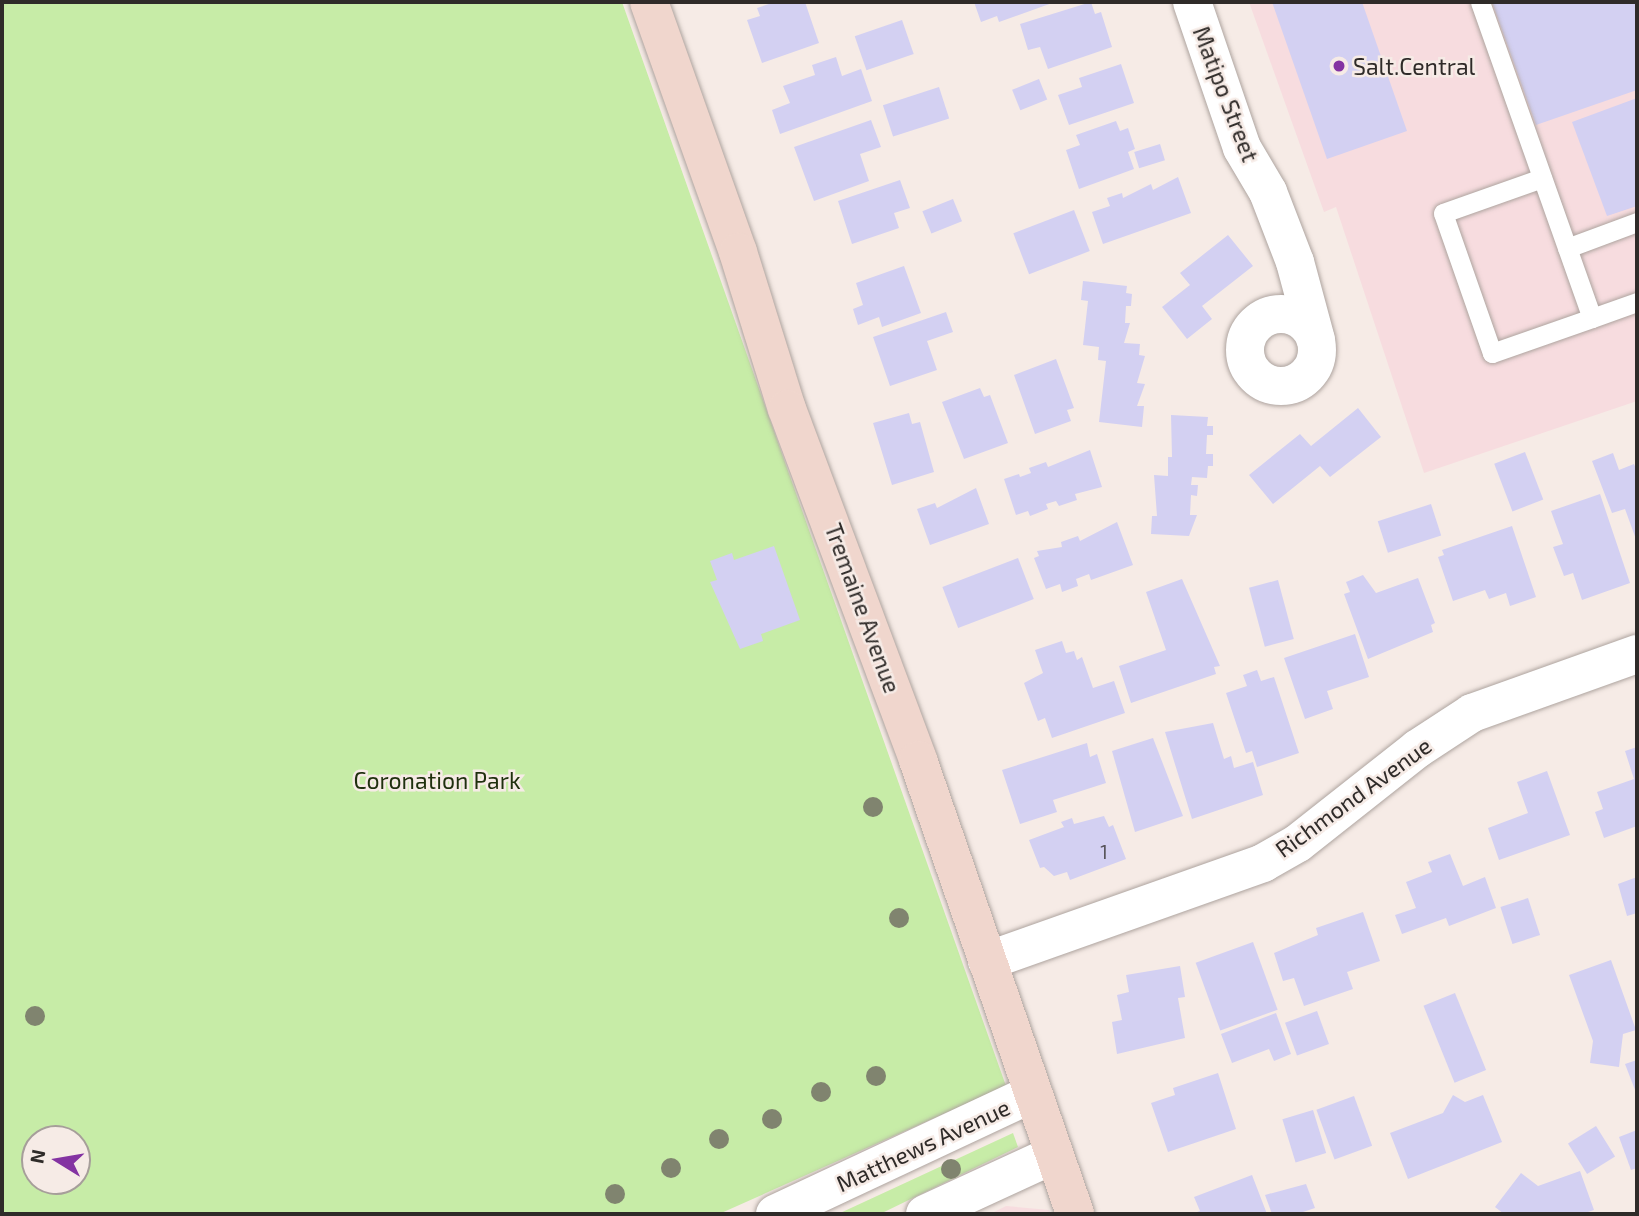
<!DOCTYPE html>
<html>
<head>
<meta charset="utf-8">
<style>
  body { margin:0 }
  #map { position:relative; width:1639px; height:1216px; overflow:hidden; background:#f6ebe6; font-family:"Exo 2",sans-serif }
  div>[style] { position:absolute }
  .industrial>* { inset:0; background:#f7dcdf }
  .green>* { inset:0; background:#c7eca7 }
  .building>* { inset:0; background:#d3d0f2; transform-origin:0 0 }
  .roads { filter:drop-shadow(0 0 2px #aea49f) drop-shadow(0 0 2px #aea49f) }
  .service>* { height:19px; margin:-9.5px; padding:0 9.5px; transform-origin:9.5px; border-radius:9.5px; background:#fff }
  .minor>* { height:38px; margin:-19px; padding:0 19px; transform-origin:19px; border-radius:19px; background:#fff }
  .minor>.ring { margin:-19px; padding:0; box-sizing:content-box; background:none; border:38px solid #fff; border-radius:50% }
  .secondary>* { height:38px; margin:-19px; padding:0 19px; transform-origin:19px; border-radius:19px; background:#f0d6cd }
  .trees>* { width:20px; height:20px; margin:-10px; border-radius:50%; background:#80846f }
  .dots>* { width:19px; height:19px; translate:-50% -50%; box-sizing:border-box; border:4px solid #f6ebe6; border-radius:50% }
  span { translate:-50% -50%; white-space:nowrap; text-align:center; line-height:1.15; -webkit-text-stroke:5px #f6ebe6; paint-order:stroke }
  .number-label { font-size:19px; color:#58545b }
  .number-label span { -webkit-text-stroke-width:0 }
  .poi-label { font-size:23px; color:#2f2b29 }
  .left { translate:0 -50%; text-align:left }
  .street-label { font-size:23px; color:#2f2b29 }
  .park-label { font-size:23px; color:#1f300e }
  .frame { position:absolute; inset:0; border:4px solid #2f2b29; pointer-events:none }
  .north { position:absolute; left:21px; top:1125px; width:70px; height:70px; box-sizing:border-box; background:#f6ebe6; border:2px solid #a69e9a; border-radius:50%; rotate:281deg; font-size:19px; font-weight:700; line-height:28px; text-align:center; color:#2f2b29 }
  .north::after { content:''; display:block; margin:auto; width:24px; height:32px; background:#8433a2; clip-path:polygon(50% 0,100% 100%,50% 72%,0 100%) }
</style>
</head>
<body>
<div id="map">
  <div class="industrial">
    <i style="clip-path:polygon(1249px 2px,1637px 2px,1637px 401px,1424px 473px,1336px 207px,1324px 212px)"></i>
    <i style="clip-path:polygon(1006px 1206px,1049px 1210px,1051px 1214px,990px 1214px)"></i>
  </div>
  <div class="green">
    <i style="clip-path:polygon(evenodd,2px 2px,622px 2px,1006px 1086px,719px 1214px,2px 1214px,2px 2px,35px 1139px,77px 1139px,77px 1181px,35px 1181px,35px 1139px)"></i>
    <i style="clip-path:polygon(1013px 1133px,1018px 1147px,880px 1214px,838px 1214px)"></i>
  </div>
  <div class="building">
    <i style="clip-path:polygon(775px 2px,805px 2px,819px 43px,762px 63px,747px 20px,760px 16px,757px 8px)"></i>
    <i style="clip-path:polygon(974px 2px,1055px 2px,999px 22px,997px 16px,981px 22px)"></i>
    <i style="clip-path:polygon(1091px 2px,1095px 14px,1101px 12px,1112px 47px,1048px 69px,1040px 47px,1028px 50px,1020px 24px)"></i>
    <i style="clip-path:polygon(1272px 2px,1362px 2px,1407px 131px,1327px 159px)"></i>
    <i style="clip-path:polygon(1492px 2px,1637px 2px,1637px 90px,1536px 125px)"></i>
    <i style="left:902px;top:20px;width:36px;height:50px;rotate:71deg"></i>
    <i style="clip-path:polygon(836px 57px,842px 76px,861px 69px,872px 101px,780px 134px,772px 110px,790px 103px,783px 86px,815px 75px,812px 65px)"></i>
    <i style="clip-path:polygon(1121px 64px,1134px 103px,1069px 125px,1058px 95px,1082px 87px,1079px 78px)"></i>
    <i style="left:1039px;top:79px;width:22px;height:29px;rotate:68deg"></i>
    <i style="left:939px;top:87px;width:33px;height:59px;rotate:72deg"></i>
    <i style="clip-path:polygon(1637px 98px,1637px 206px,1607px 216px,1572px 122px)"></i>
    <i style="clip-path:polygon(871px 120px,881px 147px,860px 154px,869px 181px,814px 201px,794px 147px)"></i>
    <i style="clip-path:polygon(1116px 121px,1120px 131px,1128px 128px,1135px 149px,1128px 152px,1134px 169px,1079px 189px,1066px 150px,1080px 145px,1076px 135px)"></i>
    <i style="left:1160px;top:144px;width:17px;height:27px;rotate:73deg"></i>
    <i style="clip-path:polygon(1178px 177px,1191px 213px,1103px 244px,1092px 212px,1110px 206px,1107px 198px,1122px 193px,1123px 198px,1151px 184px,1153px 190px)"></i>
    <i style="clip-path:polygon(900px 180px,910px 208px,894px 213px,899px 228px,852px 244px,838px 201px)"></i>
    <i style="left:953px;top:199px;width:24px;height:33px;rotate:68deg"></i>
    <i style="left:1074px;top:210px;width:44px;height:65px;rotate:69deg"></i>
    <i style="clip-path:polygon(1228px 235px,1253px 266px,1202px 306px,1212px 319px,1187px 339px,1162px 307px,1190px 285px,1180px 273px)"></i>
    <i style="clip-path:polygon(904px 266px,921px 313px,882px 327px,879px 317px,858px 325px,853px 309px,863px 305px,856px 283px)"></i>
    <i style="clip-path:polygon(1083px 281px,1127px 286px,1126px 293px,1132px 294px,1131px 306px,1126px 306px,1125px 323px,1130px 323px,1124px 343px,1140px 344px,1139px 355px,1145px 356px,1137px 383px,1145px 384px,1137px 406px,1144px 406px,1142px 427px,1099px 422px,1106px 361px,1098px 360px,1099px 347px,1083px 345px,1088px 301px,1081px 300px)"></i>
    <i style="clip-path:polygon(946px 312px,953px 332px,927px 341px,937px 370px,890px 386px,873px 337px)"></i>
    <i style="clip-path:polygon(1056px 359px,1074px 408px,1067px 410px,1071px 421px,1035px 434px,1014px 375px)"></i>
    <i style="clip-path:polygon(980px 388px,984px 397px,990px 395px,1008px 443px,964px 459px,942px 402px)"></i>
    <i style="clip-path:polygon(1358px 408px,1381px 437px,1330px 477px,1320px 466px,1273px 504px,1249px 475px,1300px 434px,1311px 446px)"></i>
    <i style="clip-path:polygon(909px 413px,912px 424px,920px 422px,934px 472px,892px 485px,873px 423px)"></i>
    <i style="clip-path:polygon(1171px 415px,1208px 417px,1207px 426px,1213px 426px,1213px 435px,1207px 435px,1206px 454px,1213px 454px,1213px 466px,1208px 466px,1207px 478px,1192px 477px,1191px 485px,1198px 485px,1197px 496px,1191px 495px,1190px 515px,1197px 515px,1189px 536px,1151px 534px,1152px 516px,1157px 516px,1154px 475px,1168px 476px,1168px 457px,1172px 457px)"></i>
    <i style="clip-path:polygon(1090px 450px,1102px 487px,1075px 494px,1077px 500px,1059px 506px,1056px 501px,1046px 504px,1048px 509px,1030px 516px,1028px 511px,1016px 515px,1004px 479px,1019px 474px,1020px 477px,1031px 473px,1029px 468px,1046px 462px,1048px 467px)"></i>
    <i style="left:1525px;top:452px;width:51px;height:33px;rotate:69deg"></i>
    <i style="clip-path:polygon(1613px 453px,1619px 470px,1634px 464px,1637px 471px,1637px 542px,1625px 509px,1612px 513px,1592px 461px)"></i>
    <i style="clip-path:polygon(976px 488px,989px 524px,930px 545px,917px 509px,935px 503px,937px 508px)"></i>
    <i style="clip-path:polygon(1600px 494px,1630px 583px,1582px 600px,1573px 573px,1564px 576px,1553px 547px,1563px 544px,1551px 511px)"></i>
    <i style="left:1431px;top:504px;width:33px;height:56px;rotate:72deg"></i>
    <i style="clip-path:polygon(1117px 522px,1133px 565px,1091px 580px,1089px 574px,1076px 579px,1078px 586px,1062px 592px,1060px 584px,1046px 589px,1034px 558px,1039px 556px,1037px 551px,1062px 547px,1061px 542px,1078px 536px,1080px 541px)"></i>
    <i style="clip-path:polygon(1512px 526px,1536px 597px,1510px 606px,1506px 593px,1489px 599px,1485px 590px,1453px 601px,1438px 557px,1444px 555px,1442px 550px)"></i>
    <i style="clip-path:polygon(774px 546px,800px 620px,761px 634px,763px 641px,740px 649px,710px 582px,717px 580px,710px 561px,732px 553px,734px 560px)"></i>
    <i style="left:1018px;top:558px;width:44px;height:81px;rotate:69deg"></i>
    <i style="clip-path:polygon(1363px 575px,1376px 593px,1418px 578px,1435px 623px,1431px 625px,1433px 632px,1368px 659px,1344px 594px,1350px 592px,1346px 582px)"></i>
    <i style="clip-path:polygon(1182px 579px,1220px 666px,1214px 667px,1216px 674px,1131px 703px,1119px 666px,1166px 650px,1146px 592px)"></i>
    <i style="left:1278px;top:580px;width:61px;height:30px;rotate:75deg"></i>
    <i style="clip-path:polygon(1355px 634px,1369px 677px,1327px 691px,1333px 709px,1305px 719px,1284px 658px)"></i>
    <i style="clip-path:polygon(1062px 641px,1066px 653px,1074px 651px,1077px 660px,1082px 657px,1093px 688px,1114px 681px,1125px 713px,1052px 738px,1045px 718px,1038px 721px,1024px 683px,1043px 673px,1035px 650px)"></i>
    <i style="clip-path:polygon(1257px 670px,1261px 681px,1274px 677px,1299px 753px,1257px 767px,1252px 751px,1246px 753px,1226px 693px,1247px 686px,1243px 675px)"></i>
    <i style="clip-path:polygon(1213px 723px,1224px 759px,1231px 756px,1234px 768px,1253px 762px,1263px 795px,1192px 819px,1165px 732px)"></i>
    <i style="clip-path:polygon(1153px 738px,1183px 816px,1135px 832px,1112px 751px)"></i>
    <i style="clip-path:polygon(1087px 743px,1090px 757px,1097px 754px,1106px 783px,1053px 800px,1057px 812px,1020px 824px,1002px 770px)"></i>
    <i style="clip-path:polygon(1637px 747px,1637px 826px,1604px 838px,1595px 812px,1603px 809px,1597px 792px,1634px 779px,1625px 751px)"></i>
    <i style="clip-path:polygon(1547px 771px,1570px 835px,1499px 860px,1488px 828px,1528px 813px,1517px 782px)"></i>
    <i style="clip-path:polygon(1104px 816px,1109px 827px,1113px 825px,1126px 859px,1070px 880px,1067px 872px,1054px 876px,1044px 867px,1040px 868px,1029px 840px,1064px 827px,1061px 822px,1072px 818px,1074px 824px)"></i>
    <i style="clip-path:polygon(1450px 854px,1463px 886px,1485px 877px,1496px 908px,1449px 926px,1446px 918px,1402px 934px,1395px 915px,1416px 908px,1406px 882px,1432px 872px,1428px 862px)"></i>
    <i style="clip-path:polygon(1637px 877px,1637px 913px,1627px 916px,1618px 884px)"></i>
    <i style="left:1528px;top:898px;width:39px;height:29px;rotate:72deg"></i>
    <i style="clip-path:polygon(1363px 912px,1380px 961px,1347px 972px,1353px 989px,1304px 1006px,1294px 978px,1283px 981px,1274px 953px,1318px 935px,1316px 928px)"></i>
    <i style="left:1253px;top:942px;width:72px;height:61px;rotate:70deg"></i>
    <i style="clip-path:polygon(1611px 960px,1636px 1030px,1623px 1034px,1619px 1067px,1590px 1063px,1593px 1041px,1569px 975px)"></i>
    <i style="clip-path:polygon(1180px 966px,1185px 997px,1178px 998px,1185px 1038px,1117px 1054px,1112px 1022px,1122px 1020px,1117px 995px,1129px 992px,1126px 975px)"></i>
    <i style="left:1455px;top:993px;width:83px;height:34px;rotate:68deg"></i>
    <i style="left:1317px;top:1011px;width:35px;height:34px;rotate:70deg"></i>
    <i style="clip-path:polygon(1276px 1013px,1291px 1054px,1274px 1061px,1269px 1049px,1232px 1063px,1221px 1034px)"></i>
    <i style="clip-path:polygon(1637px 1060px,1637px 1095px,1625px 1064px)"></i>
    <i style="clip-path:polygon(1218px 1073px,1236px 1129px,1168px 1152px,1151px 1103px,1175px 1095px,1173px 1088px)"></i>
    <i style="clip-path:polygon(1453px 1095px,1465px 1102px,1483px 1095px,1502px 1142px,1408px 1179px,1390px 1133px,1443px 1113px)"></i>
    <i style="left:1354px;top:1096px;width:53px;height:40px;rotate:70deg"></i>
    <i style="left:1313px;top:1110px;width:45px;height:32px;rotate:73deg"></i>
    <i style="left:1596px;top:1126px;width:36px;height:33px;rotate:58deg"></i>
    <i style="clip-path:polygon(1637px 1130px,1637px 1168px,1631px 1170px,1619px 1137px)"></i>
    <i style="clip-path:polygon(1580px 1171px,1594px 1210px,1582px 1214px,1504px 1214px,1495px 1207px,1521px 1173px,1538px 1186px)"></i>
    <i style="clip-path:polygon(1252px 1175px,1267px 1214px,1191px 1214px,1200px 1211px,1194px 1197px)"></i>
    <i style="clip-path:polygon(1306px 1184px,1315px 1208px,1297px 1214px,1272px 1214px,1265px 1195px)"></i>
  </div>
  <div class="roads">
    <div class="service">
      <i style="left:1480px;top:2px;width:335px;rotate:70.5deg"></i>
      <i style="left:1592px;top:318px;width:106px;rotate:160.7deg"></i>
      <i style="left:1492px;top:353px;width:148px;rotate:-109.3deg"></i>
      <i style="left:1443px;top:213px;width:105px;rotate:-19.5deg"></i>
      <i style="left:1567px;top:248px;width:75px;rotate:-20.4deg"></i>
      <i style="left:1592px;top:318px;width:48px;rotate:-19.6deg"></i>
    </div>
    <div class="minor">
      <i style="left:1192px;top:2px;width:154px;rotate:71.1deg"></i>
      <i style="left:1242px;top:148px;width:51px;rotate:59.4deg"></i>
      <i style="left:1268px;top:192px;width:75px;rotate:68.9deg"></i>
      <i style="left:1295px;top:262px;width:81px;rotate:74.9deg"></i>
      <i class="ring" style="left:1245px;top:314px;width:34px;height:34px"></i>
      <i style="left:987px;top:961px;width:293px;rotate:-19.5deg"></i>
      <i style="left:1263px;top:863px;width:40px;rotate:-29.7deg"></i>
      <i style="left:1298px;top:843px;width:152px;rotate:-38.3deg"></i>
      <i style="left:1417px;top:749px;width:66px;rotate:-33.2deg"></i>
      <i style="left:1472px;top:713px;width:175px;rotate:-19.7deg"></i>
      <i style="left:775px;top:1214px;width:285px;rotate:-25.1deg"></i>
      <i style="left:925px;top:1214px;width:141px;rotate:-24.7deg"></i>
    </div>
    <div class="secondary">
      <i style="left:649px;top:2px;width:265px;rotate:70.4deg"></i>
      <i style="left:738px;top:252px;width:164px;rotate:72.7deg"></i>
      <i style="left:787px;top:409px;width:375px;rotate:69.5deg"></i>
      <i style="left:918px;top:760px;width:480px;rotate:70.9deg"></i>
    </div>
  </div>
  <div class="trees">
    <i style="left:873px;top:807px"></i>
    <i style="left:899px;top:918px"></i>
    <i style="left:35px;top:1016px"></i>
    <i style="left:876px;top:1076px"></i>
    <i style="left:821px;top:1092px"></i>
    <i style="left:772px;top:1119px"></i>
    <i style="left:719px;top:1139px"></i>
    <i style="left:671px;top:1168px"></i>
    <i style="left:951px;top:1169px"></i>
    <i style="left:615px;top:1194px"></i>
  </div>
  <div class="dots">
    <i style="left:1339px;top:66px;background:#8433a2"></i>
  </div>
  <div class="number-label">
    <span style="left:1104px;top:852px">1</span>
  </div>
  <div class="poi-label">
    <span class="left" style="left:1353px;top:66px">Salt.Central</span>
  </div>
  <div class="street-label">
    <span style="left:1226px;top:94px;rotate:69deg">Matipo Street</span>
    <span style="left:863px;top:608px;rotate:70deg">Tremaine Avenue</span>
    <span style="left:1353px;top:797px;rotate:-36deg">Richmond Avenue</span>
    <span style="left:923px;top:1145px;rotate:-25deg">Matthews Avenue</span>
  </div>
  <div class="park-label">
    <span style="left:437px;top:780px">Coronation Park</span>
  </div>
  <div class="frame"></div>
  <div class="north">N</div>
</div>
</body>
</html>
